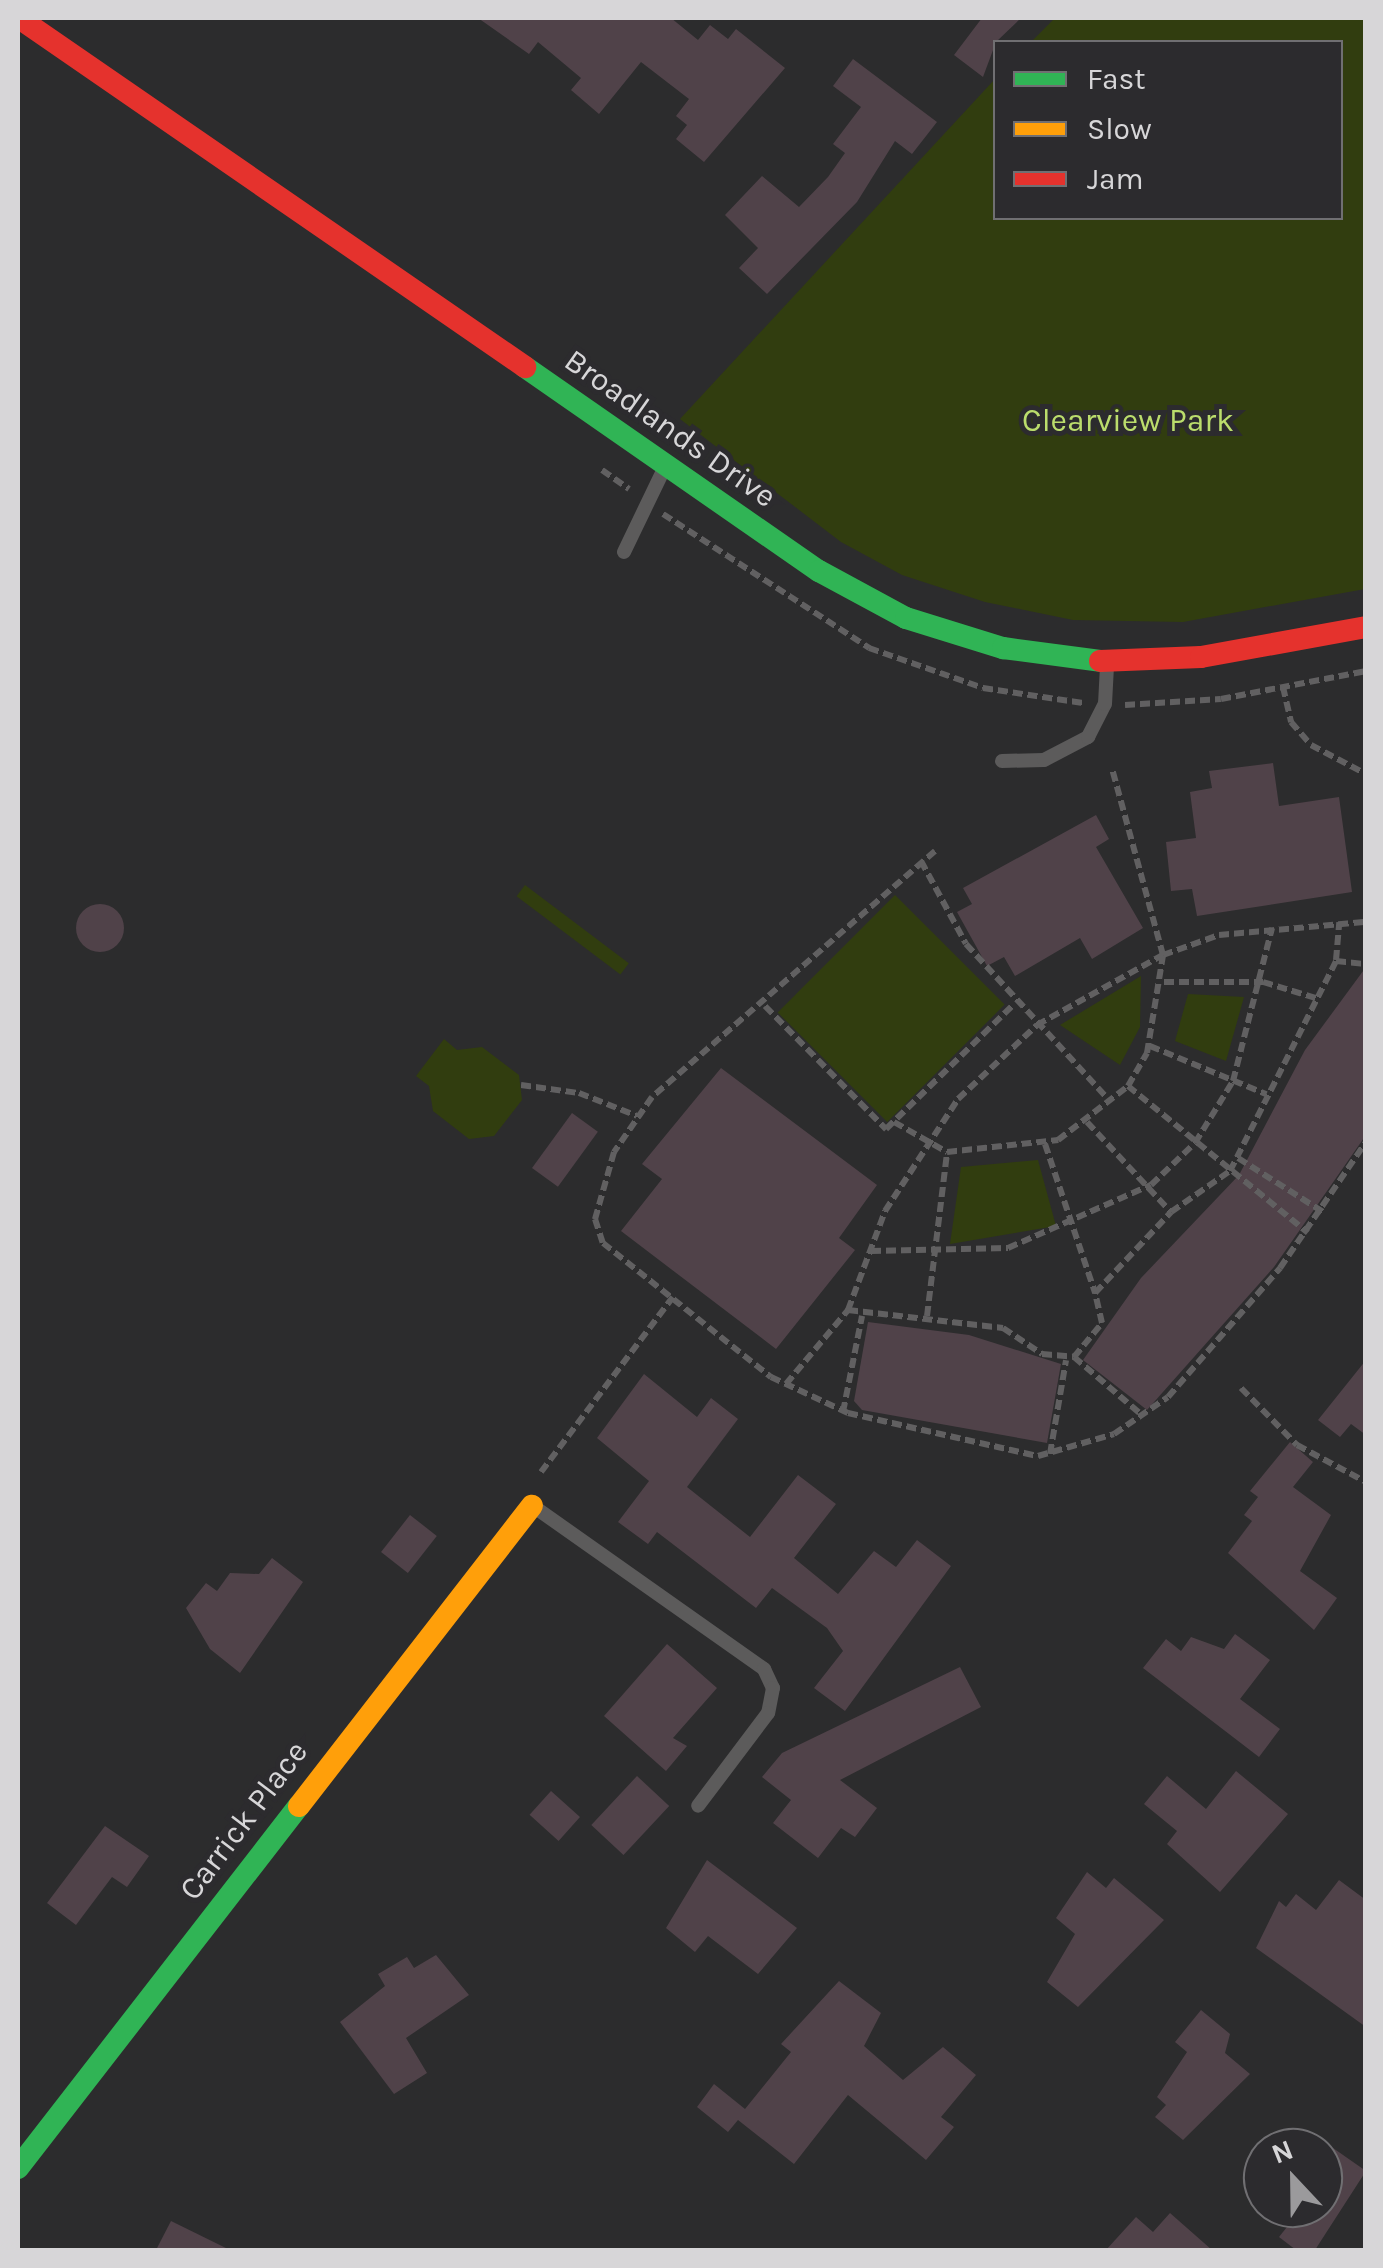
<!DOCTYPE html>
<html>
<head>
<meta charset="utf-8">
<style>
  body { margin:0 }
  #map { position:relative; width:1383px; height:2268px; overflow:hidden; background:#2c2c2d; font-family:Karla,sans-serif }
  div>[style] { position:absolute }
  .green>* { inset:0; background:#313d0f; transform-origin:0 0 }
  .building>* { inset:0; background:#504249; transform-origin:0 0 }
  .round { border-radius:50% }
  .path>* { height:6px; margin-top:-3px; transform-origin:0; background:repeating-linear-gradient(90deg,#616061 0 10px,transparent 0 15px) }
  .lane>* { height:14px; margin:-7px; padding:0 7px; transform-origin:7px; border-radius:7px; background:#5c5b5b }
  .fast>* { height:22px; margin:-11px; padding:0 11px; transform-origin:11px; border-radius:11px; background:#30b455 }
  .slow>* { height:22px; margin:-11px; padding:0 11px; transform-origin:11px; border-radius:11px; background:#ff9f0a }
  .jam>* { height:22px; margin:-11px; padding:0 11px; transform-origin:11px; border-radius:11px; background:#e5322d }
  span { translate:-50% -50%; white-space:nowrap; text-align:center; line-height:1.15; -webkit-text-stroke:10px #2c2b2e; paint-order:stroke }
  .park-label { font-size:32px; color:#bbdd6c }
  .street-label { font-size:32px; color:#d7d6d8 }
  .frame { position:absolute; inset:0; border:20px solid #d7d6d8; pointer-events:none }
  .legend { position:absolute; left:993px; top:40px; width:350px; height:180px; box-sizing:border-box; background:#2c2b2e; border:2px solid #706f72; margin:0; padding:12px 18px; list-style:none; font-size:30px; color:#d7d6d8 }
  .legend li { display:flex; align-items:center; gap:20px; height:50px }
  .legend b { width:50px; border:2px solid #706f72 }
  .north { position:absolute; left:1243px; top:2128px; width:100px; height:100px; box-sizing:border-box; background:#2c2b2e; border:2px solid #706f72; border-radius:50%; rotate:338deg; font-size:28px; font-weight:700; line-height:40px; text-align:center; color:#d7d6d8 }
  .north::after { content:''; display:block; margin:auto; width:35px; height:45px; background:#9b9a9c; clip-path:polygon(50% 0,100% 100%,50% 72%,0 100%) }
</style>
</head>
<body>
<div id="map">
  <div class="green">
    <i style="clip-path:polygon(1055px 18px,1365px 18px,1365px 589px,1183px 622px,1073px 620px,985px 602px,902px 575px,841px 542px,680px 419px,995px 79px,996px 218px,1340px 218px,1340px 42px,1031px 42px)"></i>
    <i style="left:525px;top:885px;width:130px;height:14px;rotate:37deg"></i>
    <i style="left:895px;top:895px;width:155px;height:166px;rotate:45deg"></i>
    <i style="clip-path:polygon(1141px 976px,1140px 1027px,1120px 1065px,1060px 1025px)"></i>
    <i style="clip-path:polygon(1188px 994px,1244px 997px,1226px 1061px,1175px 1041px)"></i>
    <i style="clip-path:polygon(444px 1039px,457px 1050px,482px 1047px,519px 1075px,522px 1100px,494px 1136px,469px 1139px,433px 1111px,429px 1086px,416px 1076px)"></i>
    <i style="clip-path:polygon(1038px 1160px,1056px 1226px,950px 1244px,961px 1167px)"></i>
  </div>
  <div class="building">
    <i style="clip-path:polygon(478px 18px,671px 18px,698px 40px,710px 25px,728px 39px,736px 29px,785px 68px,704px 162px,676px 139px,687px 125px,676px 116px,689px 99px,641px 62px,599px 114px,571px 90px,581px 78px,538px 42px,529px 54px)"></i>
    <i style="clip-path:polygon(982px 18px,1021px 18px,996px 42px,983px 77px,954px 55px)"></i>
    <i style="clip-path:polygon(853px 59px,937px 122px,912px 154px,895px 141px,857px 202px,767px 294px,739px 268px,758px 248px,725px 215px,762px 176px,799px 207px,828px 177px,845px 153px,833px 144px,861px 107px,833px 86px)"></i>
    <i style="clip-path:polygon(1273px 763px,1279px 806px,1339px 797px,1352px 892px,1197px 916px,1192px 889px,1171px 891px,1166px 842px,1196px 838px,1190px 792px,1212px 788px,1209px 771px)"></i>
    <i style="clip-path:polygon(1096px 815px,1109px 839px,1096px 847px,1143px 928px,1092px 959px,1080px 938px,1015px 976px,1004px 957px,987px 966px,957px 912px,972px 904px,963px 888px)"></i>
    <i class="round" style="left:76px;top:904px;width:48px;height:48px"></i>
    <i style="clip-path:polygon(1366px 967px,1366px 1135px,1274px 1267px,1147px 1410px,1083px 1360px,1141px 1278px,1239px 1175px,1305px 1050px)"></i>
    <i style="clip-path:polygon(721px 1068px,877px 1185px,839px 1238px,855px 1250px,776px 1349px,621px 1231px,662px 1179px,642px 1164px)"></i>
    <i style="left:572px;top:1113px;width:32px;height:68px;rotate:36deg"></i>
    <i style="clip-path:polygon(868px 1322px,969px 1335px,1061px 1364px,1047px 1443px,862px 1410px,854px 1401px)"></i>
    <i style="clip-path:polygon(1366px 1360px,1366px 1435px,1351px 1424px,1340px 1437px,1318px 1420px)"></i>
    <i style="clip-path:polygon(644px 1374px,697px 1417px,711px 1398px,738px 1419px,687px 1487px,750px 1537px,798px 1475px,836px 1504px,794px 1558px,838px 1594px,874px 1551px,896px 1567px,917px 1540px,951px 1566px,845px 1711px,814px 1688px,843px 1651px,827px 1628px,772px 1588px,756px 1608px,657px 1532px,648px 1544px,618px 1522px,649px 1481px,597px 1438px)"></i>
    <i style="clip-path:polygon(1290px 1442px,1313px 1462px,1293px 1487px,1331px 1515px,1300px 1571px,1337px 1598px,1314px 1630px,1228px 1553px,1252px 1521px,1244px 1515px,1258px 1497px,1250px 1491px)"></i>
    <i style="left:410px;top:1515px;width:34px;height:47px;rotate:38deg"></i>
    <i style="clip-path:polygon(272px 1558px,303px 1582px,240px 1673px,210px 1649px,186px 1608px,206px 1583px,217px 1591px,230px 1573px,259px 1574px)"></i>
    <i style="clip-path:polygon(1235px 1634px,1270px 1660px,1240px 1699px,1280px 1729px,1259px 1757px,1143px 1668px,1166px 1639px,1181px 1651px,1191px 1637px,1224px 1649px)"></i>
    <i style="clip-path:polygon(667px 1644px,717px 1688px,673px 1738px,687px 1746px,666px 1771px,604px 1716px)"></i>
    <i style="clip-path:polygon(960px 1667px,981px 1707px,840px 1780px,877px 1808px,855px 1837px,841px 1828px,818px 1858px,773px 1823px,791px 1800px,762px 1777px,782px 1753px)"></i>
    <i style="clip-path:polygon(1236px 1771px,1288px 1814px,1220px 1892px,1167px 1844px,1177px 1831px,1144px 1804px,1167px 1776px,1206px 1809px)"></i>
    <i style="left:637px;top:1776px;width:44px;height:67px;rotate:43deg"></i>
    <i style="left:551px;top:1791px;width:39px;height:32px;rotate:42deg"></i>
    <i style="clip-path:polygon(105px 1826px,149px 1856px,127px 1887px,112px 1877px,76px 1925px,47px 1903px)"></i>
    <i style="clip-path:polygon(707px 1860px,797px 1928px,758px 1974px,708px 1936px,695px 1952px,666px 1928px)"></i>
    <i style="clip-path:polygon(1087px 1872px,1106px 1888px,1114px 1878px,1164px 1920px,1078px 2007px,1047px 1982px,1075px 1934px,1056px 1918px)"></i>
    <i style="clip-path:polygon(1339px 1880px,1366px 1900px,1366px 2027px,1256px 1948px,1279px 1901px,1286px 1907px,1296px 1894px,1316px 1910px)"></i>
    <i style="clip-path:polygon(436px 1955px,469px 1995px,406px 2038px,427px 2073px,394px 2094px,340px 2022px,385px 1986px,378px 1974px,407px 1957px,414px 1968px)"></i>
    <i style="clip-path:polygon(839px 1981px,881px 2013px,864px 2046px,903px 2080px,943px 2047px,976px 2075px,941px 2117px,954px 2127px,926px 2160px,848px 2095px,794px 2164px,738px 2120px,728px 2132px,697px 2107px,714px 2084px,745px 2109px,791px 2052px,781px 2044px)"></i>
    <i style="clip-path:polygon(1201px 2010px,1230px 2034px,1225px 2053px,1250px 2074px,1183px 2140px,1155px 2117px,1166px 2105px,1157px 2097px,1187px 2052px,1175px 2042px)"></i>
    <i style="clip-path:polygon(1323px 2141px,1366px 2171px,1315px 2250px,1296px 2250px,1279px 2237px,1302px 2208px,1323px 2208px)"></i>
    <i style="clip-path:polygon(1170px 2213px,1212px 2250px,1106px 2250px,1136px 2217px,1153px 2232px)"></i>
    <i style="clip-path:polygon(171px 2221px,230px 2250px,156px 2250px)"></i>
  </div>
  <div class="path">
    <i style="left:602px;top:470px;width:33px;rotate:35deg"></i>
    <i style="left:663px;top:514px;width:246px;rotate:33deg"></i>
    <i style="left:869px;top:648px;width:121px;rotate:19.3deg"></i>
    <i style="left:983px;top:688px;width:101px;rotate:8.5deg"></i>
    <i style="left:1283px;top:687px;width:36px;rotate:77deg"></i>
    <i style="left:1291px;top:722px;width:30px;rotate:49deg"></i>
    <i style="left:1311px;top:745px;width:62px;rotate:27.8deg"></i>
    <i style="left:1125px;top:705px;width:96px;rotate:-3.6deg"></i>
    <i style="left:1221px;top:699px;width:148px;rotate:-10.9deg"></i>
    <i style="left:935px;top:851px;width:375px;rotate:139deg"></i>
    <i style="left:652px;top:1097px;width:67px;rotate:124.6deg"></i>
    <i style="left:614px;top:1152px;width:70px;rotate:105.8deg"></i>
    <i style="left:595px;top:1219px;width:25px;rotate:72deg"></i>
    <i style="left:603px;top:1243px;width:215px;rotate:38.6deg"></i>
    <i style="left:771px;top:1377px;width:85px;rotate:25.1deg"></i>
    <i style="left:848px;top:1413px;width:195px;rotate:12.8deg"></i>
    <i style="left:1038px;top:1456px;width:79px;rotate:-16.1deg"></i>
    <i style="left:1114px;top:1434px;width:65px;rotate:-34.4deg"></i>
    <i style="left:1168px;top:1397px;width:171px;rotate:-49deg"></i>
    <i style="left:1280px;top:1268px;width:153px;rotate:-55.7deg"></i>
    <i style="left:921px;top:861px;width:94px;rotate:61.5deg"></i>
    <i style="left:966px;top:944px;width:213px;rotate:47.5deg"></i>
    <i style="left:1336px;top:960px;width:38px;rotate:-85deg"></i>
    <i style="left:1164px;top:982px;width:99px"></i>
    <i style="left:1263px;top:982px;width:59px;rotate:16.9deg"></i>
    <i style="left:765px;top:1006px;width:173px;rotate:45.5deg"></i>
    <i style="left:886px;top:1129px;width:179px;rotate:-44.3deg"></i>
    <i style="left:1150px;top:1046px;width:126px;rotate:22.5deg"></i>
    <i style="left:521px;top:1085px;width:59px;rotate:7.9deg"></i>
    <i style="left:579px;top:1093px;width:62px;rotate:21.6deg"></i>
    <i style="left:1128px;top:1086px;width:232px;rotate:39.2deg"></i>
    <i style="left:894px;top:1122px;width:61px;rotate:29.5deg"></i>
    <i style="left:947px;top:1152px;width:112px;rotate:-6.2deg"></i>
    <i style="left:1058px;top:1140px;width:88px;rotate:-37.6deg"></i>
    <i style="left:1128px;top:1086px;width:38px;rotate:-60deg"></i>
    <i style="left:1147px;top:1053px;width:99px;rotate:-80.7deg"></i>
    <i style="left:1163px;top:955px;width:59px;rotate:-19.7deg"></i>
    <i style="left:1219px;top:935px;width:148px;rotate:-5.1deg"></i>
    <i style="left:1087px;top:1122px;width:123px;rotate:47deg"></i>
    <i style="left:1045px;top:1144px;width:157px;rotate:71.4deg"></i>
    <i style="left:1238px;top:1158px;width:101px;rotate:32.4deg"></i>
    <i style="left:871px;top:1251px;width:137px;rotate:-1.3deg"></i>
    <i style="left:1008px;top:1248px;width:156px;rotate:-23.8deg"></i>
    <i style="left:1151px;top:1185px;width:61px;rotate:-43.7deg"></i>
    <i style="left:1195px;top:1143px;width:73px;rotate:-58.5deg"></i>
    <i style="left:1233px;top:1081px;width:158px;rotate:-75.7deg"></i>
    <i style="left:848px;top:1310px;width:156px;rotate:6.6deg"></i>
    <i style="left:1003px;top:1328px;width:47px;rotate:33.7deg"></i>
    <i style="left:1042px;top:1354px;width:32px;rotate:5deg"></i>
    <i style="left:1074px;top:1357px;width:44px;rotate:-50.5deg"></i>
    <i style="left:1102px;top:1323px;width:31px;rotate:-103deg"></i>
    <i style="left:1095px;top:1293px;width:111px;rotate:-46.8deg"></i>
    <i style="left:1171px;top:1212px;width:72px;rotate:-34.8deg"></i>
    <i style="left:1230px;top:1171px;width:235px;rotate:-63.2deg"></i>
    <i style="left:1336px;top:961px;width:30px;rotate:6deg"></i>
    <i style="left:927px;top:1316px;width:165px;rotate:-83deg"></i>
    <i style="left:1074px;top:1357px;width:91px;rotate:40.5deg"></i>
    <i style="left:786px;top:1384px;width:97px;rotate:-50deg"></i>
    <i style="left:848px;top:1310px;width:106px;rotate:-69.5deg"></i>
    <i style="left:885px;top:1211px;width:134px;rotate:-56.9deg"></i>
    <i style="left:958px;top:1099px;width:108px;rotate:-43.1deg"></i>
    <i style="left:1037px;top:1025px;width:144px;rotate:-29.1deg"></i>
    <i style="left:1163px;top:955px;width:194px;rotate:-105.3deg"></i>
    <i style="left:1241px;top:1388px;width:80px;rotate:45.5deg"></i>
    <i style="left:1297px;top:1445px;width:78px;rotate:28.2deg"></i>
    <i style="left:843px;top:1412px;width:98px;rotate:-78.8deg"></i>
    <i style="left:1050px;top:1454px;width:95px;rotate:-80.3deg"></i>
    <i style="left:541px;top:1472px;width:219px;rotate:-53deg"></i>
  </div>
  <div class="lane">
    <i style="left:624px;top:552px;width:92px;rotate:-64.3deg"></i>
    <i style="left:1002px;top:761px;width:42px;rotate:-1.4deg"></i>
    <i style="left:1044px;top:760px;width:50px;rotate:-27.6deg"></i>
    <i style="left:1088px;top:737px;width:37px;rotate:-63deg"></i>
    <i style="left:1105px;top:704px;width:37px;rotate:-87deg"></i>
    <i style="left:533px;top:1506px;width:283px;rotate:35.2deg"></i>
    <i style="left:764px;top:1669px;width:21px;rotate:65deg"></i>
    <i style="left:773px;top:1688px;width:25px;rotate:101deg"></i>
    <i style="left:768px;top:1713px;width:116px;rotate:127deg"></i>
  </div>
  <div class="fast">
    <i style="left:525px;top:367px;width:358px;rotate:34.8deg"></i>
    <i style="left:819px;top:571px;width:99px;rotate:28.4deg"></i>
    <i style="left:906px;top:618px;width:102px;rotate:17.2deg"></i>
    <i style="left:1003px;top:648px;width:98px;rotate:7.6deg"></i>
    <i style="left:18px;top:2168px;width:458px;rotate:-52.2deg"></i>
  </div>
  <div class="slow">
    <i style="left:299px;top:1806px;width:380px;rotate:-52.2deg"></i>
  </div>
  <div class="jam">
    <i style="left:19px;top:18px;width:615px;rotate:34.59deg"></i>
    <i style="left:1100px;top:661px;width:101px;rotate:-2.3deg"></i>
    <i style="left:1201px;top:657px;width:168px;rotate:-10.3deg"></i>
  </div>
  <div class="park-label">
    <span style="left:1128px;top:421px">Clearview Park</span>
  </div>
  <div class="street-label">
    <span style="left:670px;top:429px;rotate:35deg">Broadlands Drive</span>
    <span style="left:244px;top:1821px;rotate:-53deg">Carrick Place</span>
  </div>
  <div class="frame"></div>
  <ul class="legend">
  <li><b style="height:12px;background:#30b455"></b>Fast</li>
  <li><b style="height:12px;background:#ff9f0a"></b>Slow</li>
  <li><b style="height:12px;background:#e5322d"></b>Jam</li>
  </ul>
  <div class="north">N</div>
</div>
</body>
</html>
